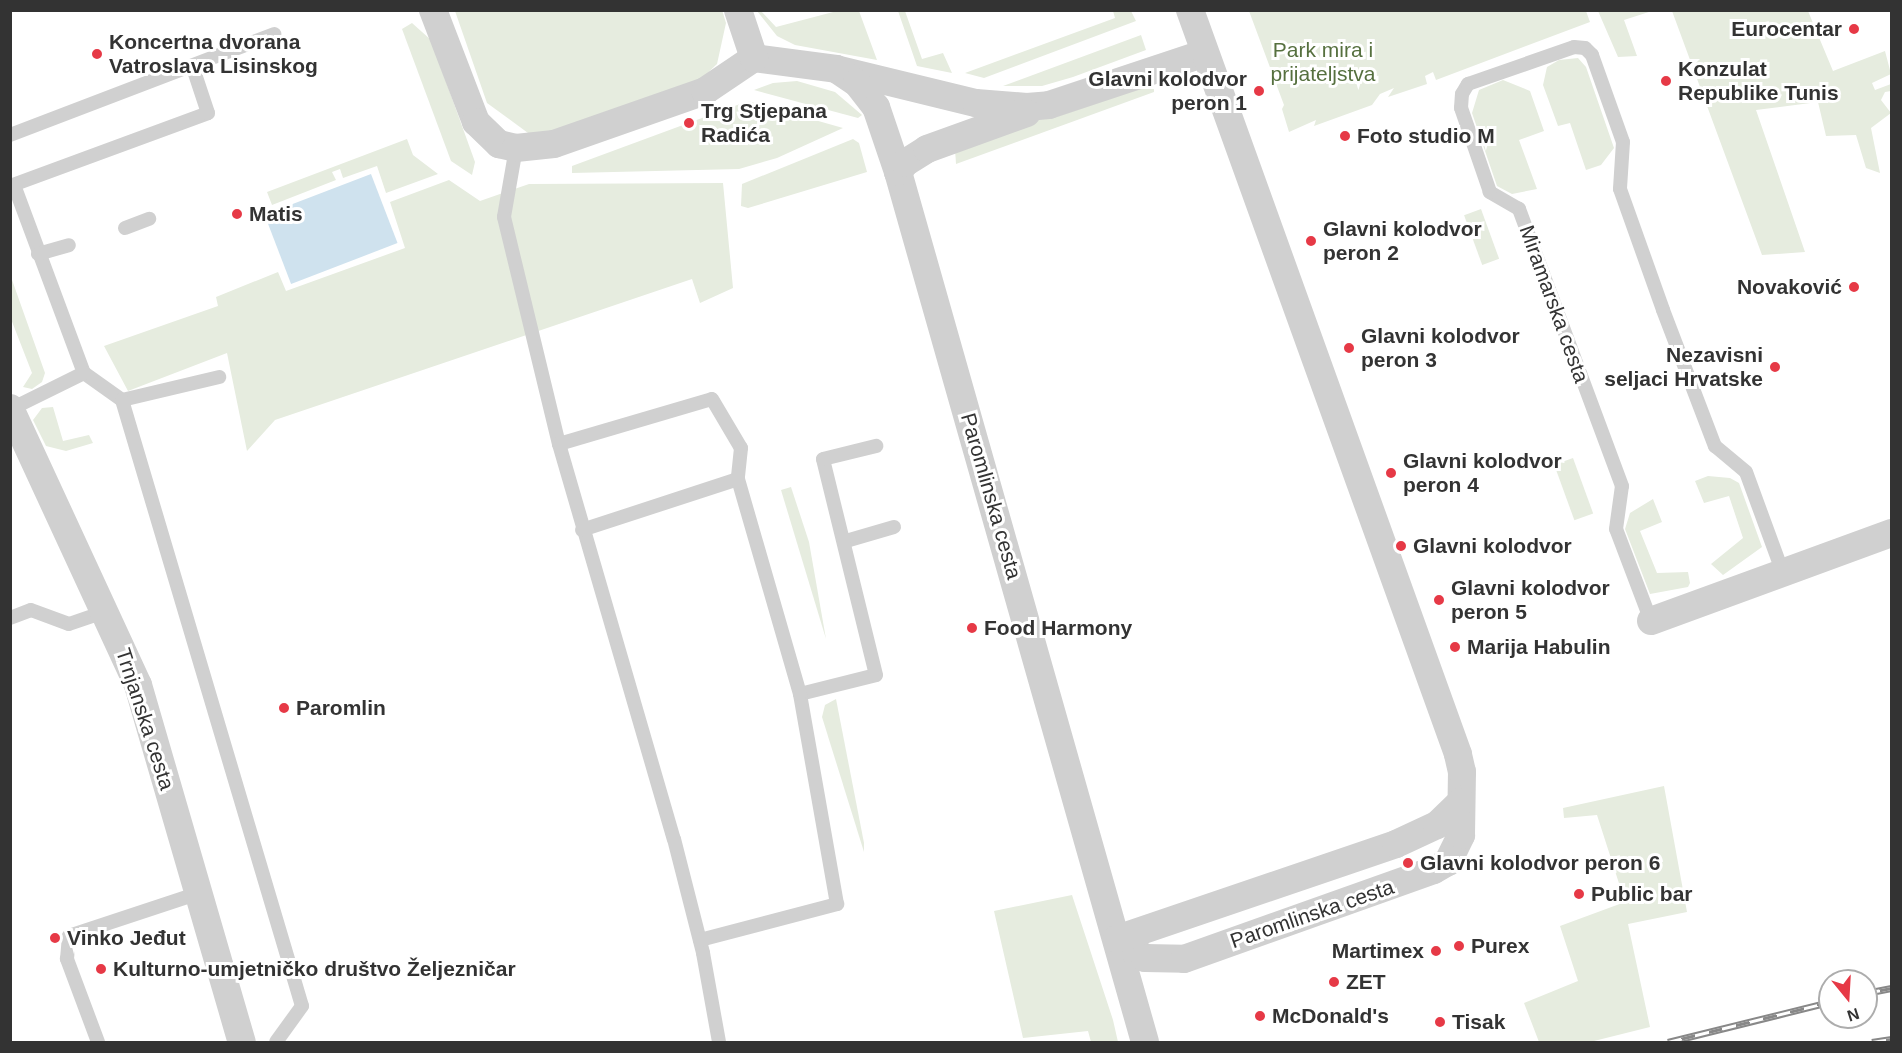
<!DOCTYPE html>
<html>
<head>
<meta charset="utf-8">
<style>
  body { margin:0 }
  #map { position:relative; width:1902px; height:1053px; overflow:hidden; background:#fff; font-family:Arial,sans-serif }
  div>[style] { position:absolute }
  .green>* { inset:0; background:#e6ecdf; transform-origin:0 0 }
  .water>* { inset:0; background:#cfe2ee; transform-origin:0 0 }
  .lane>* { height:14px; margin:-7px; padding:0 7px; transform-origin:7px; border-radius:7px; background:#d0d0d0 }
  .street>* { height:28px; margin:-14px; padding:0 14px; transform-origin:14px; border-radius:14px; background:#d0d0d0 }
  .rail>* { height:7px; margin-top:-3.5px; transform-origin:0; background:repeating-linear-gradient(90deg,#fff 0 14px,#888 0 28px); box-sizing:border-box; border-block:2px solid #888 }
  .dots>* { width:16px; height:16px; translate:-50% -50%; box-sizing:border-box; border:3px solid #fff; border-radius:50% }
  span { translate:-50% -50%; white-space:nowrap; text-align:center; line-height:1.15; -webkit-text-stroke:6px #fff; paint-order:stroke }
  .poi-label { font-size:21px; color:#333; font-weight:700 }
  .right { translate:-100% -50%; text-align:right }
  .left { translate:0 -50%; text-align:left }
  .park-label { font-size:21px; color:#56703f }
  .street-label { font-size:21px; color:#333 }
  .frame { position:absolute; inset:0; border:12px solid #333; pointer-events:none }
  .north { position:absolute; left:1818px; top:969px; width:60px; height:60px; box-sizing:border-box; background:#fff; border:2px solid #adadad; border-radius:50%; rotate:162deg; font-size:16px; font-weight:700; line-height:24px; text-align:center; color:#333 }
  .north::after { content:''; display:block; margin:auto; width:21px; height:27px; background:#e63946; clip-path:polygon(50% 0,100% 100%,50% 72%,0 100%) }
</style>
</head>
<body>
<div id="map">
  <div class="green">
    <i style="clip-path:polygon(722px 10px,726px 23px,717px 64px,696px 84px,552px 135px,528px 133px,487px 103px,455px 11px)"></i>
    <i style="clip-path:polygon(757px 11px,761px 11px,776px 27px,837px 11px,859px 11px,877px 60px,795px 45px,777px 36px)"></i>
    <i style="clip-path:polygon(898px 11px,905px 11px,922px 59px,943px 53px,952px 73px,917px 66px)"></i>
    <i style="clip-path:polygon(1113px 11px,1131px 11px,1136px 21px,984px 78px,965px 73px,1115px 18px)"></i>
    <i style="clip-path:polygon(1586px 11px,1590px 22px,1436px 80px,1433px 72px,1425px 76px,1427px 84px,1388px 97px,1394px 88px,1380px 94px,1372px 105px,1314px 126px,1316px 120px,1289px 132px,1282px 109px,1284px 105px,1249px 11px)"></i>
    <i style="clip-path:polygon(1598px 11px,1652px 11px,1624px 20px,1637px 56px,1618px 57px)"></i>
    <i style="clip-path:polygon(1672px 11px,1808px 11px,1833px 71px,1885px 51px,1891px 74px,1872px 83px,1875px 90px,1891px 84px,1891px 91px,1885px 92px,1881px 100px,1891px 113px,1871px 128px,1880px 173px,1866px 168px,1856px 135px,1826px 136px,1818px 102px,1756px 110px,1805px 252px,1762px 255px)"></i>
    <i style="clip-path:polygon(412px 23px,431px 40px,475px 162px,472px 175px,451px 161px,402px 29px)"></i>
    <i style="clip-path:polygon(1141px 35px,1146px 50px,1073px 77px,1042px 86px,1003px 86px)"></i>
    <i style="clip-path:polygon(1578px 58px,1586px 67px,1614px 148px,1601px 165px,1586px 170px,1570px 123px,1558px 126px,1543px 85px,1547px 67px,1559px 60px)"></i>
    <i style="clip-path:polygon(1503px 80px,1530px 91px,1544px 131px,1519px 140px,1537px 189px,1512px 194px,1497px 186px,1472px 113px,1479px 90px)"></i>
    <i style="clip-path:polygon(797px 81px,835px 92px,862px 115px,858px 118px,754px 90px,773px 83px)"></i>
    <i style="clip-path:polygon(1137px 88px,1154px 88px,1154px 92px,956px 164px,955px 149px,963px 141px)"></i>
    <i style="clip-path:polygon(748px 101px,843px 128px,777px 158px,739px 169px,572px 173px,572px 166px)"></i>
    <i style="clip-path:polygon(407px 139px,413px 155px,438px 174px,386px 193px,377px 166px,343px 178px,340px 169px,332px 172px,336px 180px,272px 205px,267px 192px)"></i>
    <i style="clip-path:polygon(853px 139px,859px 143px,867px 172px,748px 208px,741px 206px,742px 184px)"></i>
    <i style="clip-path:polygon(449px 180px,480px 201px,529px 184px,723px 183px,733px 288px,700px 303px,692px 279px,275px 420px,247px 451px,227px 353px,128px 391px,104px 346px,218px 306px,216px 297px,278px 272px,286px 291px,405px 248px,390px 202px)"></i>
    <i style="left:1481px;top:209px;width:53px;height:18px;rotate:70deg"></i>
    <i style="clip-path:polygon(11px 277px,45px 373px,42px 382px,32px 389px,23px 387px,32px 373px,11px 319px)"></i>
    <i style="clip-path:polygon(53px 407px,63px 441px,89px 435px,93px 443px,66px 451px,46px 446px,33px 420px,42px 408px)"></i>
    <i style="left:1573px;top:458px;width:59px;height:20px;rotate:70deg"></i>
    <i style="clip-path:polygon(1708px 476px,1730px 478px,1739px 483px,1762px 547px,1723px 575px,1711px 564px,1743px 538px,1729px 496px,1704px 503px,1695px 481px)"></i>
    <i style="clip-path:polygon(791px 487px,809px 542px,826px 639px,781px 490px)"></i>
    <i style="clip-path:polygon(1653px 499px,1662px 522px,1640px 531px,1657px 573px,1688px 572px,1690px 583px,1688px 587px,1650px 594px,1625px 529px,1630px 513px)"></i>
    <i style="clip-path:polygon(836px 699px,864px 843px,864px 852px,822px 717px,825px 705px)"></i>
    <i style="clip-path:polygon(1664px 786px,1687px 912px,1628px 924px,1650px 1027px,1590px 1042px,1539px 1042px,1524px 1003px,1578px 981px,1560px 926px,1625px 902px,1597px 815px,1564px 818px,1563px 808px)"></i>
    <i style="clip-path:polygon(1072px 895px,1113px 1020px,1118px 1042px,1091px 1042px,1088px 1031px,1023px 1038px,994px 911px)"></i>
  </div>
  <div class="water">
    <i style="left:371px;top:174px;width:74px;height:114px;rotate:69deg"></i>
  </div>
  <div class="lane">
    <i style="left:10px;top:135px;width:283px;rotate:-20.9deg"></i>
    <i style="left:516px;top:148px;width:70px;rotate:99.9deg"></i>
    <i style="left:504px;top:217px;width:234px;rotate:76.4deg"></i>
    <i style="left:559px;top:444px;width:411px;rotate:73.8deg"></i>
    <i style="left:674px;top:839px;width:118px;rotate:75.7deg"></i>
    <i style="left:703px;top:953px;width:90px;rotate:79.8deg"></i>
    <i style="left:14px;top:185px;width:201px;rotate:69.6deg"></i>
    <i style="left:84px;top:373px;width:47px;rotate:35.4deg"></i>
    <i style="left:122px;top:400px;width:100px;rotate:-13.3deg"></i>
    <i style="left:10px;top:186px;width:211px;rotate:-20.2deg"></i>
    <i style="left:208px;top:113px;width:47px;rotate:-108.4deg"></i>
    <i style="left:125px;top:228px;width:26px;rotate:-21deg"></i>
    <i style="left:38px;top:254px;width:32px;rotate:-16deg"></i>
    <i style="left:122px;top:400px;width:632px;rotate:73.46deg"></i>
    <i style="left:302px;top:1006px;width:44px;rotate:125.8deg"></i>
    <i style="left:11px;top:409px;width:81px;rotate:-26.3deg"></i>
    <i style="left:559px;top:444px;width:159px;rotate:-16.4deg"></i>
    <i style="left:712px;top:399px;width:57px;rotate:59.4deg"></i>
    <i style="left:741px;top:448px;width:31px;rotate:96deg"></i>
    <i style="left:738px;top:479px;width:164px;rotate:161.9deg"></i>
    <i style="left:846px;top:541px;width:50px;rotate:-16.3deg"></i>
    <i style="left:10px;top:618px;width:22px;rotate:-21deg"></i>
    <i style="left:31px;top:610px;width:40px;rotate:20.2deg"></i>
    <i style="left:69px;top:624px;width:39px;rotate:-19deg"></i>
    <i style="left:1651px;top:621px;width:98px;rotate:-110.8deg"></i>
    <i style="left:1616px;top:529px;width:43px;rotate:-82.1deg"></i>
    <i style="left:1622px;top:486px;width:296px;rotate:-110.4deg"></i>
    <i style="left:1519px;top:209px;width:34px;rotate:-150deg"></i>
    <i style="left:1490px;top:192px;width:89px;rotate:-109deg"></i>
    <i style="left:1461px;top:108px;width:14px;rotate:-86deg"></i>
    <i style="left:1462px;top:94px;width:12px;rotate:-59deg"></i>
    <i style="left:1468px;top:84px;width:112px;rotate:-19.2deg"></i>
    <i style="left:1574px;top:47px;width:11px;rotate:5deg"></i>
    <i style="left:1585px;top:48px;width:10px;rotate:45deg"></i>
    <i style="left:1592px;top:55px;width:92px;rotate:70.4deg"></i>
    <i style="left:1623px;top:142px;width:47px;rotate:93.7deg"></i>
    <i style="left:1620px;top:189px;width:128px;rotate:70.4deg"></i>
    <i style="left:1663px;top:310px;width:146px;rotate:69.1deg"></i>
    <i style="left:1715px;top:446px;width:40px;rotate:40deg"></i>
    <i style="left:1746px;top:472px;width:108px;rotate:69.9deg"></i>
    <i style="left:800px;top:694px;width:78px;rotate:-14deg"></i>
    <i style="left:876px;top:675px;width:222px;rotate:-103.8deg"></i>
    <i style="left:823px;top:459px;width:55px;rotate:-13.8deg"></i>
    <i style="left:700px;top:940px;width:142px;rotate:-14.7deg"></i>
    <i style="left:837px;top:904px;width:213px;rotate:-100deg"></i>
    <i style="left:800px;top:694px;width:224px;rotate:-106.1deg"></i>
    <i style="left:98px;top:1042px;width:89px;rotate:-110.5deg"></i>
    <i style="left:67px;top:959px;width:23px;rotate:-85deg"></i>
    <i style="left:69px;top:936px;width:137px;rotate:-18.3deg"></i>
  </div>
  <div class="street">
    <i style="left:433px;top:10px;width:120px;rotate:69deg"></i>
    <i style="left:476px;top:122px;width:32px;rotate:44deg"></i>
    <i style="left:499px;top:144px;width:17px;rotate:13deg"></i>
    <i style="left:516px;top:148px;width:38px;rotate:-6deg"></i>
    <i style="left:554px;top:144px;width:160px;rotate:-19.3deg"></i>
    <i style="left:705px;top:91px;width:59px;rotate:-34deg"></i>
    <i style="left:754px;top:58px;width:83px;rotate:7.6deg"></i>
    <i style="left:836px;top:69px;width:144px;rotate:13.7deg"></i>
    <i style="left:976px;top:103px;width:51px;rotate:4.5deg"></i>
    <i style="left:1027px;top:107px;width:22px;rotate:-5deg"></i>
    <i style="left:1049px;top:105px;width:164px;rotate:-18.4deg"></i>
    <i style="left:738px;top:10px;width:51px;rotate:71.6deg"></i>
    <i style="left:836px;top:69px;width:25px;rotate:34deg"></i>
    <i style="left:857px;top:83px;width:31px;rotate:52deg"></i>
    <i style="left:876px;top:107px;width:69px;rotate:71.3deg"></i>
    <i style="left:898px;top:172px;width:904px;rotate:74.15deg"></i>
    <i style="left:898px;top:172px;width:11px;rotate:-52deg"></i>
    <i style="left:905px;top:163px;width:26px;rotate:-32deg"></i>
    <i style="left:927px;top:149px;width:106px;rotate:-19.8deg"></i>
    <i style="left:10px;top:408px;width:305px;rotate:65.2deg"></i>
    <i style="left:138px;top:685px;width:372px;rotate:73.8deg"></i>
    <i style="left:1651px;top:621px;width:257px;rotate:-20.1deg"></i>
    <i style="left:1117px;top:939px;width:34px;rotate:34deg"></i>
    <i style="left:1145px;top:958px;width:39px;rotate:1deg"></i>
    <i style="left:1184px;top:959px;width:265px;rotate:-19.6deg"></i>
    <i style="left:1434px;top:870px;width:16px;rotate:-30deg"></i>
    <i style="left:1448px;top:862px;width:30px;rotate:-64deg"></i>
    <i style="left:1461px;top:835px;width:63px;rotate:-89.1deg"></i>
    <i style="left:1462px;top:772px;width:18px;rotate:-103deg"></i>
    <i style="left:1458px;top:754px;width:791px;rotate:-109.81deg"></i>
    <i style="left:1117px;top:939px;width:295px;rotate:-18.8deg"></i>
    <i style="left:1396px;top:844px;width:45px;rotate:-24.9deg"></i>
    <i style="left:1437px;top:825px;width:33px;rotate:-44deg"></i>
  </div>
  <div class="rail">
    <i style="left:1866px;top:993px;width:26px;rotate:-11deg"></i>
    <i style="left:1668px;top:1042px;width:167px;rotate:-13.9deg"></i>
    <i style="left:1872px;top:1042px;width:20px;rotate:-9deg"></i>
  </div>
  <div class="dots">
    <i style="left:1854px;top:29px;background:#e63946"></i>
    <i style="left:97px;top:54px;background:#e63946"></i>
    <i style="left:1666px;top:81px;background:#e63946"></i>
    <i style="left:1259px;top:91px;background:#e63946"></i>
    <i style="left:689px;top:123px;background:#e63946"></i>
    <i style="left:1345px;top:136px;background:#e63946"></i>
    <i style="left:237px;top:214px;background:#e63946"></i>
    <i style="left:1311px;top:241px;background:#e63946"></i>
    <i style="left:1854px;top:287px;background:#e63946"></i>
    <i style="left:1349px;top:348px;background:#e63946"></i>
    <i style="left:1775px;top:367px;background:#e63946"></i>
    <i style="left:1391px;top:473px;background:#e63946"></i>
    <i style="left:1401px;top:546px;background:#e63946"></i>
    <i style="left:1439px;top:600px;background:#e63946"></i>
    <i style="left:972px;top:628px;background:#e63946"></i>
    <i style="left:1455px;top:647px;background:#e63946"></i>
    <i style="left:284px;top:708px;background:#e63946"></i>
    <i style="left:1408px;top:863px;background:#e63946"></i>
    <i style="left:1579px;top:894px;background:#e63946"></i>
    <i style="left:55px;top:938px;background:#e63946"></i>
    <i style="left:1459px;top:946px;background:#e63946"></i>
    <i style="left:1436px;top:951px;background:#e63946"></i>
    <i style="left:101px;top:969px;background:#e63946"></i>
    <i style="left:1334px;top:982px;background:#e63946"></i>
    <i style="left:1260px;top:1016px;background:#e63946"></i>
    <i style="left:1440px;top:1022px;background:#e63946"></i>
  </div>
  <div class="poi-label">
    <span class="right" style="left:1842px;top:29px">Eurocentar</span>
    <span class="left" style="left:109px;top:54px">Koncertna dvorana<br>Vatroslava Lisinskog</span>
    <span class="left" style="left:1678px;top:81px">Konzulat<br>Republike Tunis</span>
    <span class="right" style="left:1247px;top:91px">Glavni kolodvor<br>peron 1</span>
    <span class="left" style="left:701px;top:123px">Trg Stjepana<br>Radića</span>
    <span class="left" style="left:1357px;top:136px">Foto studio M</span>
    <span class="left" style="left:249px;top:214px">Matis</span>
    <span class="left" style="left:1323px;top:241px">Glavni kolodvor<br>peron 2</span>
    <span class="right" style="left:1842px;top:287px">Novaković</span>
    <span class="left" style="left:1361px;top:348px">Glavni kolodvor<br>peron 3</span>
    <span class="right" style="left:1763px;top:367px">Nezavisni<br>seljaci Hrvatske</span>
    <span class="left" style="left:1403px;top:473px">Glavni kolodvor<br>peron 4</span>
    <span class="left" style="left:1413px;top:546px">Glavni kolodvor</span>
    <span class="left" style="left:1451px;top:600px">Glavni kolodvor<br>peron 5</span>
    <span class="left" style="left:984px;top:628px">Food Harmony</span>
    <span class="left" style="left:1467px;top:647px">Marija Habulin</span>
    <span class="left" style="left:296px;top:708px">Paromlin</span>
    <span class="left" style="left:1420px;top:863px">Glavni kolodvor peron 6</span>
    <span class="left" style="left:1591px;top:894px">Public bar</span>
    <span class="left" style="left:67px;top:938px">Vinko Jeđut</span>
    <span class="left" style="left:1471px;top:946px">Purex</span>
    <span class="right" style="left:1424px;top:951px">Martimex</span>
    <span class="left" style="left:113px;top:969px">Kulturno-umjetničko društvo Željezničar</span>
    <span class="left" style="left:1346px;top:982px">ZET</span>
    <span class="left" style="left:1272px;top:1016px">McDonald's</span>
    <span class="left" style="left:1452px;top:1022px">Tisak</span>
  </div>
  <div class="park-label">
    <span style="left:1323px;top:62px">Park mira i<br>prijateljstva</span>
  </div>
  <div class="street-label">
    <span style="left:1554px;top:304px;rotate:70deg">Miramarska cesta</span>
    <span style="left:991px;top:496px;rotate:74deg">Paromlinska cesta</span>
    <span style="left:145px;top:719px;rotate:72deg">Trnjanska cesta</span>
    <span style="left:1312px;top:914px;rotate:-19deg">Paromlinska cesta</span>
  </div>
  <div class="frame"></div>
  <div class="north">N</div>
</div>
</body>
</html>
